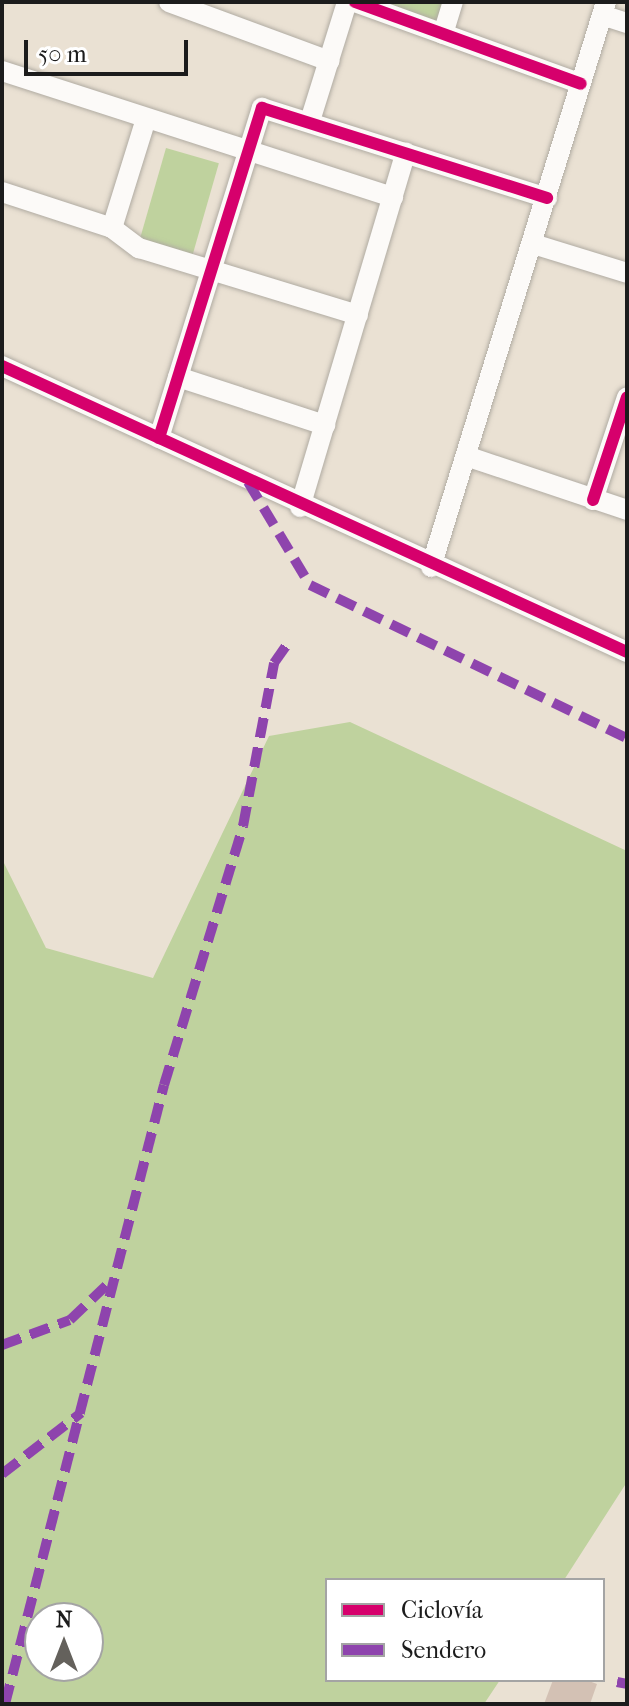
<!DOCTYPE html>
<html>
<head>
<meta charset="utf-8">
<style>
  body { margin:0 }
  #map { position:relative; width:629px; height:1706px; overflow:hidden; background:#eae1d3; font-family:"IM FELL French Canon",serif }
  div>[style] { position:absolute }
  .green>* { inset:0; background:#bfd29e; transform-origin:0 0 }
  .building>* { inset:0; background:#d3c1b4 }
  .roads { filter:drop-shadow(0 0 2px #b0aba2) drop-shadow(0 0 2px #b0aba2) }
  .minor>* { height:20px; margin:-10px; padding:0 10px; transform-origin:10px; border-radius:10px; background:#fcfaf8 }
  .quiet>* { height:10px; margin-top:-5px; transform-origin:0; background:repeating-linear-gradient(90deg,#8e44ad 0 20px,transparent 0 30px) }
  .cycleway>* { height:12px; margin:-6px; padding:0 6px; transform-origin:6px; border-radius:6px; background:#d6006c }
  span { translate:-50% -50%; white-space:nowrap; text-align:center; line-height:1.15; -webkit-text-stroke:6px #fff; paint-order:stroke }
  .frame { position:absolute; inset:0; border:4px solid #1c1c1c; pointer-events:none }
  .legend { position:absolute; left:325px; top:1578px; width:280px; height:104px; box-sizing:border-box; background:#fff; border:2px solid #a4a4a4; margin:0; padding:10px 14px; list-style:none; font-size:24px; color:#1c1c1c }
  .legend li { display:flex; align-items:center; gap:16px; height:40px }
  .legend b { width:40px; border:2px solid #a4a4a4 }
  .north { position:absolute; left:24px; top:1602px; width:80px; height:80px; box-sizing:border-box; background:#fff; border:2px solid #a4a4a4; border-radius:50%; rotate:0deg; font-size:22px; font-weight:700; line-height:32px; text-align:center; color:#1c1c1c }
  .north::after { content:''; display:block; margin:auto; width:28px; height:36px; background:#64615c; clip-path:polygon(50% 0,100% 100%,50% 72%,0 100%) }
  .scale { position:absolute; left:24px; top:40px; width:164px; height:36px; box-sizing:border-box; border:4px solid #1c1c1c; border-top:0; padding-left:10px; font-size:24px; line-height:28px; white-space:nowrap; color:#1c1c1c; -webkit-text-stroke:6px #fff; paint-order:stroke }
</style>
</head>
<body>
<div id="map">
  <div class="green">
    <i style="clip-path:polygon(378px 2px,450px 2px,437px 23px)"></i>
    <i style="left:166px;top:148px;width:55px;height:95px;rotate:16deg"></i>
    <i style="clip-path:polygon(evenodd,350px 722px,627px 851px,627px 1482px,564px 1580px,327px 1580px,327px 1680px,500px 1680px,484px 1704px,2px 1704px,2px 859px,46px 948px,153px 978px,269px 736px,350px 722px,40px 1618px,88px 1618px,88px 1666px,40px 1666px,40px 1618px)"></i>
  </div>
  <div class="building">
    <i style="clip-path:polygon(553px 1680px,586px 1680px,597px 1684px,590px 1704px,544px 1704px)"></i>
  </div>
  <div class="roads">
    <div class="minor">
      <i style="left:169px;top:2px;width:171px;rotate:20.2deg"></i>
      <i style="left:355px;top:2px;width:240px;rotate:19.9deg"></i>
      <i style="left:602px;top:15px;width:26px;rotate:18deg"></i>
      <i style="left:443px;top:34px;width:34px;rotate:-73deg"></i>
      <i style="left:2px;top:71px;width:411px;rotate:17.9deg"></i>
      <i style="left:310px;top:121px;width:125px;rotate:-72.7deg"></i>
      <i style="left:2px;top:192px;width:116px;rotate:18.1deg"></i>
      <i style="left:112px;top:228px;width:34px;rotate:37deg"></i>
      <i style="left:139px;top:248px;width:229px;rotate:17deg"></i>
      <i style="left:112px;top:228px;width:111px;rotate:-72.7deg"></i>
      <i style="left:533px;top:244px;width:98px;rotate:17.1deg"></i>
      <i style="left:2px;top:366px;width:687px;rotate:24.59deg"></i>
      <i style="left:178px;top:377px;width:155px;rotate:18.1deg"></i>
      <i style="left:159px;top:438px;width:346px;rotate:-72.7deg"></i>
      <i style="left:262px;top:108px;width:299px;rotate:17.5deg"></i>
      <i style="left:469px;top:457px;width:167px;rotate:18.5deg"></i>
      <i style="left:593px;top:500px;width:108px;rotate:-71.7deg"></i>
      <i style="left:300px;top:507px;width:370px;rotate:-73.4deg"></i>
      <i style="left:431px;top:567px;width:591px;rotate:-72.79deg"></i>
    </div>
  </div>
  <div class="quiet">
    <i style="left:248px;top:482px;width:120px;rotate:59deg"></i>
    <i style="left:310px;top:585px;width:352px;rotate:25.8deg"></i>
    <i style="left:2px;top:1345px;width:72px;rotate:-20.2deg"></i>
    <i style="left:70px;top:1320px;width:58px;rotate:-43.6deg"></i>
    <i style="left:2px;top:1474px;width:100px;rotate:-37.7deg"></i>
    <i style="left:617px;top:1682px;width:10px;rotate:11deg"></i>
    <i style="left:5px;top:1704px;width:639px;rotate:-75.59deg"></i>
    <i style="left:164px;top:1085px;width:271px;rotate:-73deg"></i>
    <i style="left:243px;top:826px;width:166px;rotate:-79.2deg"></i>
    <i style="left:274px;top:663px;width:21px;rotate:-55deg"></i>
  </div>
  <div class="cycleway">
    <i style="left:355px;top:2px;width:240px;rotate:19.9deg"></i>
    <i style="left:2px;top:366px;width:687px;rotate:24.59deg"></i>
    <i style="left:159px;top:438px;width:346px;rotate:-72.7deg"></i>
    <i style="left:262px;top:108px;width:299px;rotate:17.5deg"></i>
    <i style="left:593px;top:500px;width:108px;rotate:-71.7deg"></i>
  </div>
  <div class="frame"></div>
  <ul class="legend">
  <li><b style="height:10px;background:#d6006c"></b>Ciclovía</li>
  <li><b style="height:10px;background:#8e44ad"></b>Sendero</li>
  </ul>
  <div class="north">N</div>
  <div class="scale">50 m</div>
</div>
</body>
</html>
